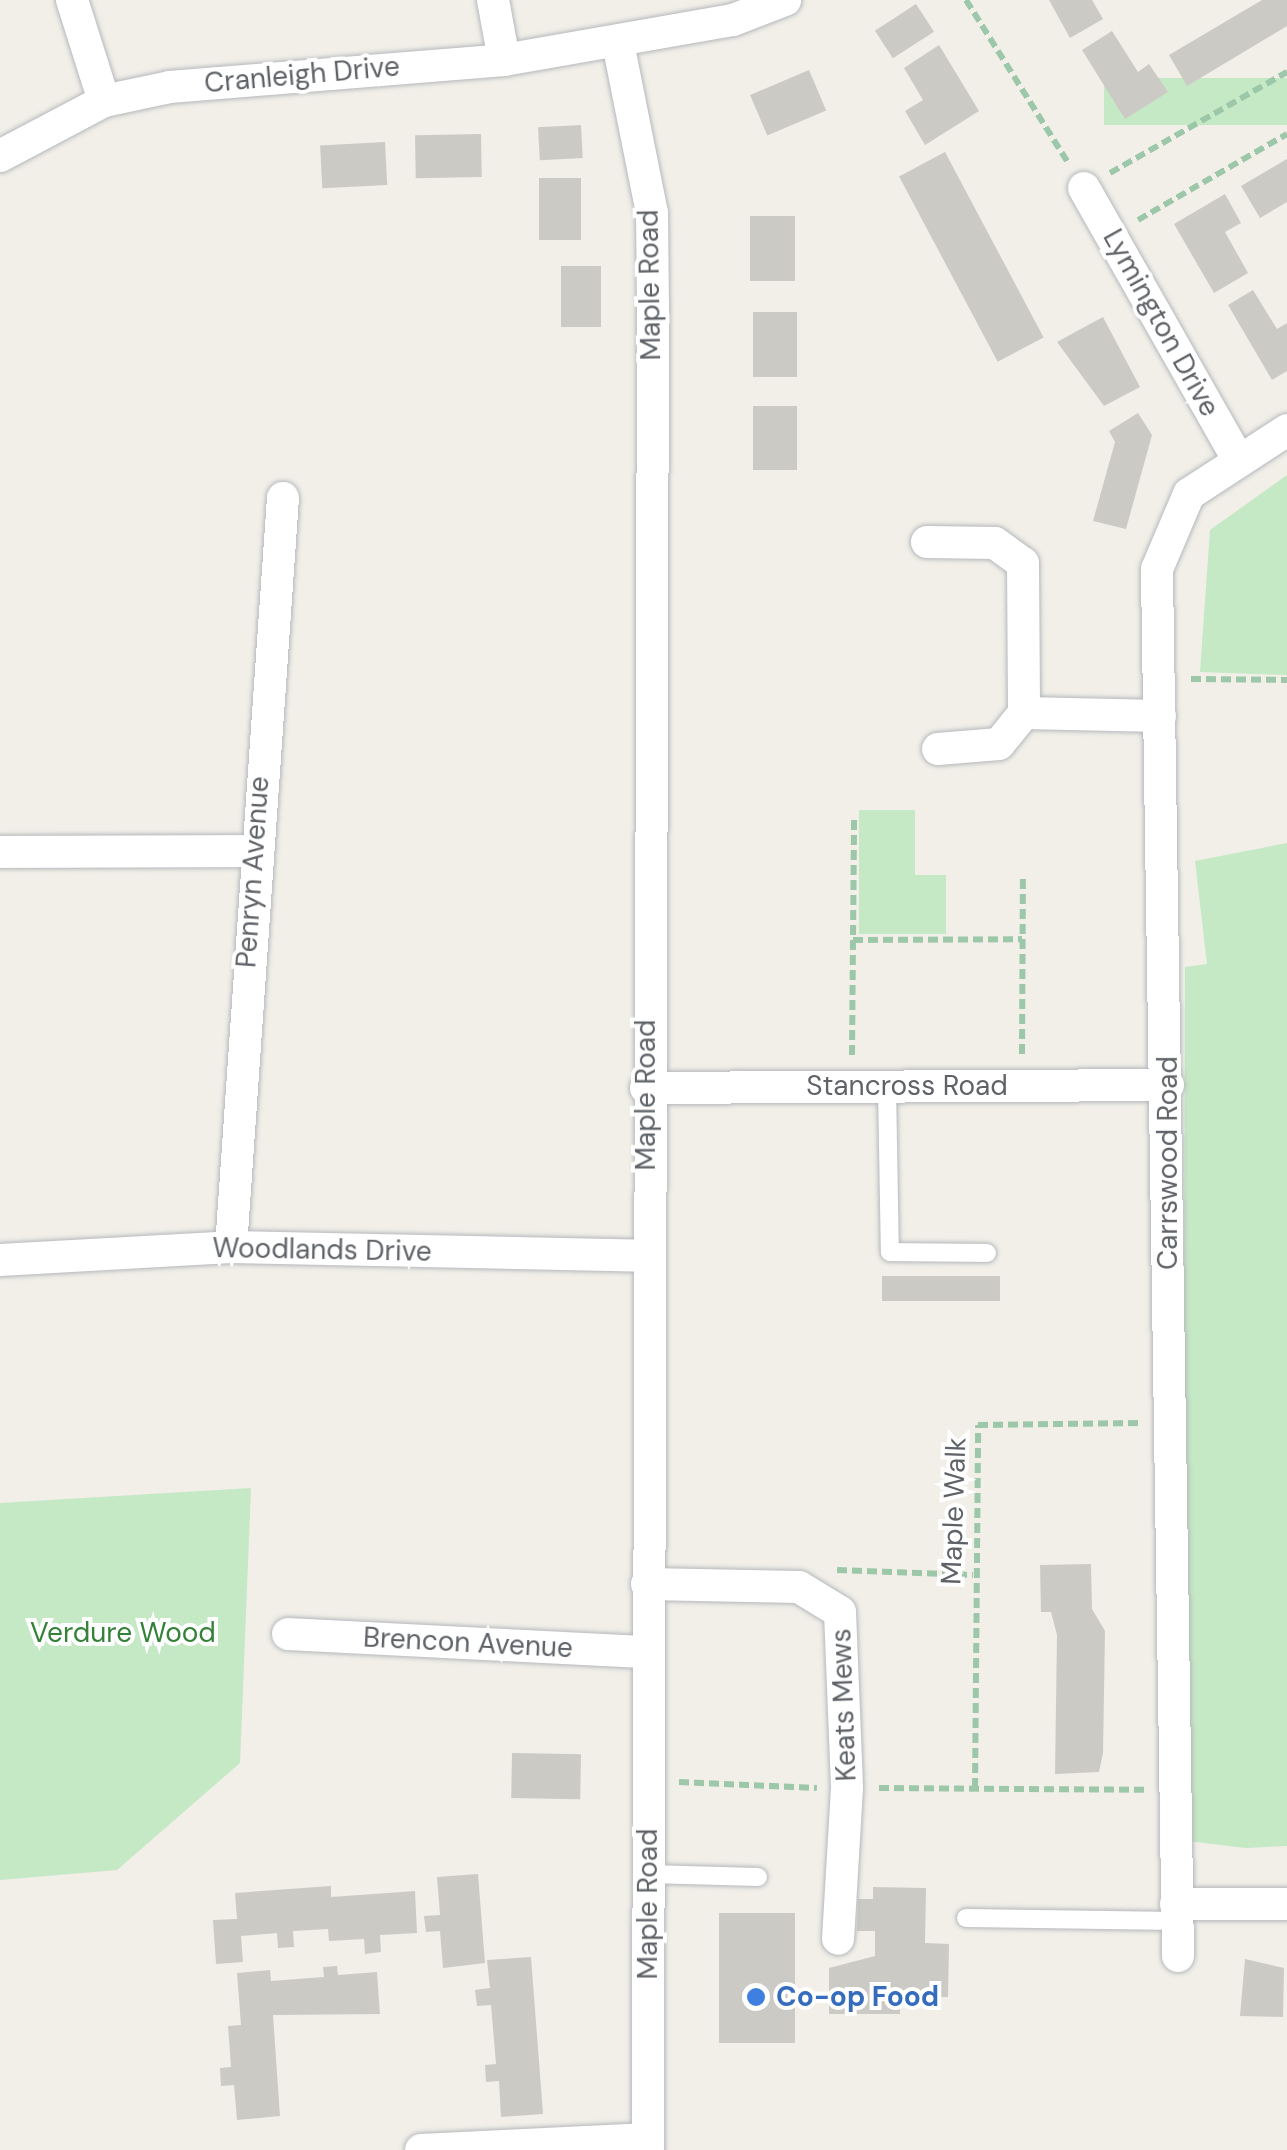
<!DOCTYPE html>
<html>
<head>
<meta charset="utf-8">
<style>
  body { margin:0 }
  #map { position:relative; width:1287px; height:2150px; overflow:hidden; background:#f1efe8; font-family:"DM Sans",sans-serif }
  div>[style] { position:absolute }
  .green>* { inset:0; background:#c5e8c5; transform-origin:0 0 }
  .building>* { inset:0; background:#cccac5; transform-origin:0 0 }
  .path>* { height:6px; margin-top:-3px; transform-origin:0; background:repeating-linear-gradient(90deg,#9cc7a9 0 10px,transparent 0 15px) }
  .roads { filter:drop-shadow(0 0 2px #b5b8bc) drop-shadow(0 0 2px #b5b8bc) }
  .lane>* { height:18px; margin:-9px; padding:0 9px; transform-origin:9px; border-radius:9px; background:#fff }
  .street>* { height:32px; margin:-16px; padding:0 16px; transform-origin:16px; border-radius:16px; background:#fff }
  .dots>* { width:28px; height:28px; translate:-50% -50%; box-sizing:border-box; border:5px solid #fff; border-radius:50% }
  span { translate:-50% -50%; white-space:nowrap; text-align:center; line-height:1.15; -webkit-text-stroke:8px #fff; paint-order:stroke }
  .street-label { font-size:28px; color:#5f6368 }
  .park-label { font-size:28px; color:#348238 }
  .shop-label { font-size:28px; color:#366cbe; font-weight:700 }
  .left { translate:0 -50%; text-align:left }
</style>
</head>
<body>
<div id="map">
  <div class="green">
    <i style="left:1287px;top:78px;width:47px;height:183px;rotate:90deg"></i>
    <i style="clip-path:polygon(1287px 475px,1287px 675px,1200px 672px,1210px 530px)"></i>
    <i style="clip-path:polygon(859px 810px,915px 810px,915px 875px,946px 875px,946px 934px,859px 934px)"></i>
    <i style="clip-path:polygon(1287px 843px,1287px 1846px,1245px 1848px,1188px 1841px,1183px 1819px,1185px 967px,1207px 964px,1195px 861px)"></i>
    <i style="clip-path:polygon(251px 1488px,240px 1763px,117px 1870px,0 1880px,0 1503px)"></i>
  </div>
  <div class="building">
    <i style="clip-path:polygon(1049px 0,1092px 0,1103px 19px,1070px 38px)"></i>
    <i style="clip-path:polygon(1262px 0,1287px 0,1287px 26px,1187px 86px,1169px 55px)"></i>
    <i style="left:916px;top:4px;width:33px;height:49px;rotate:57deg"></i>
    <i style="clip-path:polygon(1112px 31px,1138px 72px,1149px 64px,1168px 92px,1125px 119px,1082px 50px)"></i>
    <i style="clip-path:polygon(939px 45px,979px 111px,925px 145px,905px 111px,923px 100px,904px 68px)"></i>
    <i style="left:809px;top:70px;width:44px;height:64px;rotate:67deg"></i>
    <i style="left:581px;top:125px;width:33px;height:43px;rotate:87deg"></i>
    <i style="left:481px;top:134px;width:43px;height:66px;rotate:89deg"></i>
    <i style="left:385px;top:142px;width:43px;height:65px;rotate:87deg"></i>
    <i style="left:945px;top:152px;width:210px;height:52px;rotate:62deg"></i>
    <i style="clip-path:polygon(1287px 159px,1287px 202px,1260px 218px,1241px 186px)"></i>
    <i style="left:539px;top:178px;width:42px;height:62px"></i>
    <i style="clip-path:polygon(1225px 194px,1241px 223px,1225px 232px,1248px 273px,1214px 293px,1174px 224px)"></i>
    <i style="left:750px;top:216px;width:45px;height:65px"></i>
    <i style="left:561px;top:266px;width:40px;height:61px"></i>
    <i style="clip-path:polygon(1253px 290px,1277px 329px,1287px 323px,1287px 371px,1272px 380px,1228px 305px)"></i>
    <i style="left:753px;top:312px;width:44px;height:65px"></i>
    <i style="clip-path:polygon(1103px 317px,1140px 387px,1104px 406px,1057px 342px)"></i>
    <i style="left:753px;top:406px;width:44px;height:64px"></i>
    <i style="clip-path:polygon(1138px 413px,1152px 435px,1126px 529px,1093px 521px,1115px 442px,1109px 431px)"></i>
    <i style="left:882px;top:1276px;width:118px;height:25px"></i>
    <i style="clip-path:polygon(1091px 1564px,1092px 1609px,1105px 1631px,1103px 1753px,1099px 1772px,1055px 1774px,1057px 1635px,1051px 1612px,1041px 1612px,1040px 1565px)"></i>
    <i style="left:512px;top:1753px;width:69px;height:45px;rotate:1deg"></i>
    <i style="clip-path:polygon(478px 1874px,485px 1963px,443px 1968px,440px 1931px,426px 1932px,424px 1916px,440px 1915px,437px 1877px)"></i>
    <i style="clip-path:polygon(331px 1886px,331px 1897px,415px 1891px,417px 1933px,380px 1935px,381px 1952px,365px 1954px,364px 1939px,329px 1941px,328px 1929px,293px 1931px,294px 1947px,278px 1948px,277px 1933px,241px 1936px,243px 1962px,216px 1964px,213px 1920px,237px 1919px,235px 1893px)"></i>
    <i style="clip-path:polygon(873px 1887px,926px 1888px,925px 1943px,949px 1944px,948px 1997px,900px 1997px,900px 2014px,829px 2014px,829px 1968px,875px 1956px,875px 1931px,857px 1931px,858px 1899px,873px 1899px)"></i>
    <i style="left:719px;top:1913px;width:76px;height:130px"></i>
    <i style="clip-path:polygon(531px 1957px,543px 2114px,501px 2117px,499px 2081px,486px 2082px,485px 2065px,496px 2064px,491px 2005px,477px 2006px,475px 1990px,490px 1988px,487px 1960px)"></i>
    <i style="clip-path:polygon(1245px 1959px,1284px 1968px,1283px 2017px,1240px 2016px)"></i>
    <i style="clip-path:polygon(337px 1966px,338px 1975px,377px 1972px,380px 2014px,273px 2015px,280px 2116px,237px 2120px,234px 2085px,221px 2086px,220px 2068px,231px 2067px,228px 2026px,241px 2025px,237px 1973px,270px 1970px,271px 1981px,324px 1977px,323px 1967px)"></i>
  </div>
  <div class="path">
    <i style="left:966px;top:0;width:194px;rotate:57.9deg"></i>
    <i style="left:1110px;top:173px;width:204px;rotate:-29.7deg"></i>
    <i style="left:1138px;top:220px;width:172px;rotate:-30deg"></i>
    <i style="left:1191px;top:679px;width:96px;rotate:0.6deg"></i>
    <i style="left:853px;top:940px;width:169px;rotate:-0.3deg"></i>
    <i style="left:1022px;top:1054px;width:178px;rotate:-89.7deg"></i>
    <i style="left:852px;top:1055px;width:236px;rotate:-89.5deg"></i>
    <i style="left:837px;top:1570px;width:136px;rotate:2.1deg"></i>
    <i style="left:679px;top:1782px;width:138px;rotate:2.5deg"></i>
    <i style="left:879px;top:1788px;width:268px;rotate:0.4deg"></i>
    <i style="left:975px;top:1788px;width:363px;rotate:-89.5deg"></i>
    <i style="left:978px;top:1425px;width:161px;rotate:-0.7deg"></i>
  </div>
  <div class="roads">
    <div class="lane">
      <i style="left:887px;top:1087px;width:165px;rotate:89deg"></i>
      <i style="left:890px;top:1252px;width:97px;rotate:0.6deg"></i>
      <i style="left:648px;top:1874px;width:110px;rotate:1.6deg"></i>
      <i style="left:966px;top:1918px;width:211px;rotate:0.8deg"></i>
    </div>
    <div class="street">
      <i style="left:72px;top:0;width:106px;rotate:72.4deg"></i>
      <i style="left:493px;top:0;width:61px;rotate:79.6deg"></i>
      <i style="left:618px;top:43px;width:173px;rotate:78.7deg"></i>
      <i style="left:652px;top:213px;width:90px;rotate:89.4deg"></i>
      <i style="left:653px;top:303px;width:1847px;rotate:90.16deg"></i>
      <i style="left:0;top:156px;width:118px;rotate:-27.9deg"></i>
      <i style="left:104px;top:101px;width:67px;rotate:-12deg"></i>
      <i style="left:170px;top:87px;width:335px;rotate:-4.6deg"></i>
      <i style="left:504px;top:60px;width:232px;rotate:-9.9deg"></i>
      <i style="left:733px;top:20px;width:56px;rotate:-21deg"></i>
      <i style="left:1084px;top:188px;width:309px;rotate:60.4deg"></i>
      <i style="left:927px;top:542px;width:68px;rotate:0.8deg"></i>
      <i style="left:995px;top:543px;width:34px;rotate:36deg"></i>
      <i style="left:1023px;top:563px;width:150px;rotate:89.6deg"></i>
      <i style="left:938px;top:749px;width:61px;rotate:-4.7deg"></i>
      <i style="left:999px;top:744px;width:40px;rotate:-51deg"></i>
      <i style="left:1024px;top:713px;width:136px;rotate:1.3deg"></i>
      <i style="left:0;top:852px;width:253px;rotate:-0.2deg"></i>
      <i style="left:646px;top:1088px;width:522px;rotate:-0.33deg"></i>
      <i style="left:231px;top:1247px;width:751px;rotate:-86.03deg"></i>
      <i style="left:0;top:1260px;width:231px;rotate:-3.2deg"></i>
      <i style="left:231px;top:1247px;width:414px;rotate:1.2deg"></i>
      <i style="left:647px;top:1584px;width:152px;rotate:1.1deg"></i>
      <i style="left:799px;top:1587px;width:48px;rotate:31.4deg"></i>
      <i style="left:840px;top:1612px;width:176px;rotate:87.7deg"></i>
      <i style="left:847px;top:1788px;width:151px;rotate:93.4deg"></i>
      <i style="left:288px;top:1634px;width:359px;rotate:2.9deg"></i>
      <i style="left:1176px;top:1904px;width:111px"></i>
      <i style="left:1178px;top:1956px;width:1387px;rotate:-90.87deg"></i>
      <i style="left:1157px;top:569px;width:82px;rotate:-66.9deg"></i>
      <i style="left:1189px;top:494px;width:117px;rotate:-33.1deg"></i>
      <i style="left:421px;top:2150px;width:227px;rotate:-2.8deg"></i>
    </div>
  </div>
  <div class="dots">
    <i style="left:756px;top:1997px;background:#3f7fe0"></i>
  </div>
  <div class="street-label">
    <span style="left:302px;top:75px;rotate:-5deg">Cranleigh Drive</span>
    <span style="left:650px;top:285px;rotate:-91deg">Maple Road</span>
    <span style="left:1161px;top:323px;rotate:61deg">Lymington Drive</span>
    <span style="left:253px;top:872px;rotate:-86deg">Penryn Avenue</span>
    <span style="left:907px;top:1086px">Stancross Road</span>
    <span style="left:646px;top:1095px;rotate:-90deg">Maple Road</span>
    <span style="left:1168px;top:1163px;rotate:-90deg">Carrswood Road</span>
    <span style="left:322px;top:1250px;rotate:1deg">Woodlands Drive</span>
    <span style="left:954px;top:1511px;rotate:-88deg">Maple Walk</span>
    <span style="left:468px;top:1643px;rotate:3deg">Brencon Avenue</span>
    <span style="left:844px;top:1705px;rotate:-92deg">Keats Mews</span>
    <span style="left:648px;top:1904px;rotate:-90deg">Maple Road</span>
  </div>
  <div class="park-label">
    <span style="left:123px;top:1633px">Verdure Wood</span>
  </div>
  <div class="shop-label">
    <span class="left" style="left:776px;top:1997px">Co-op Food</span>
  </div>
</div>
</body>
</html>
